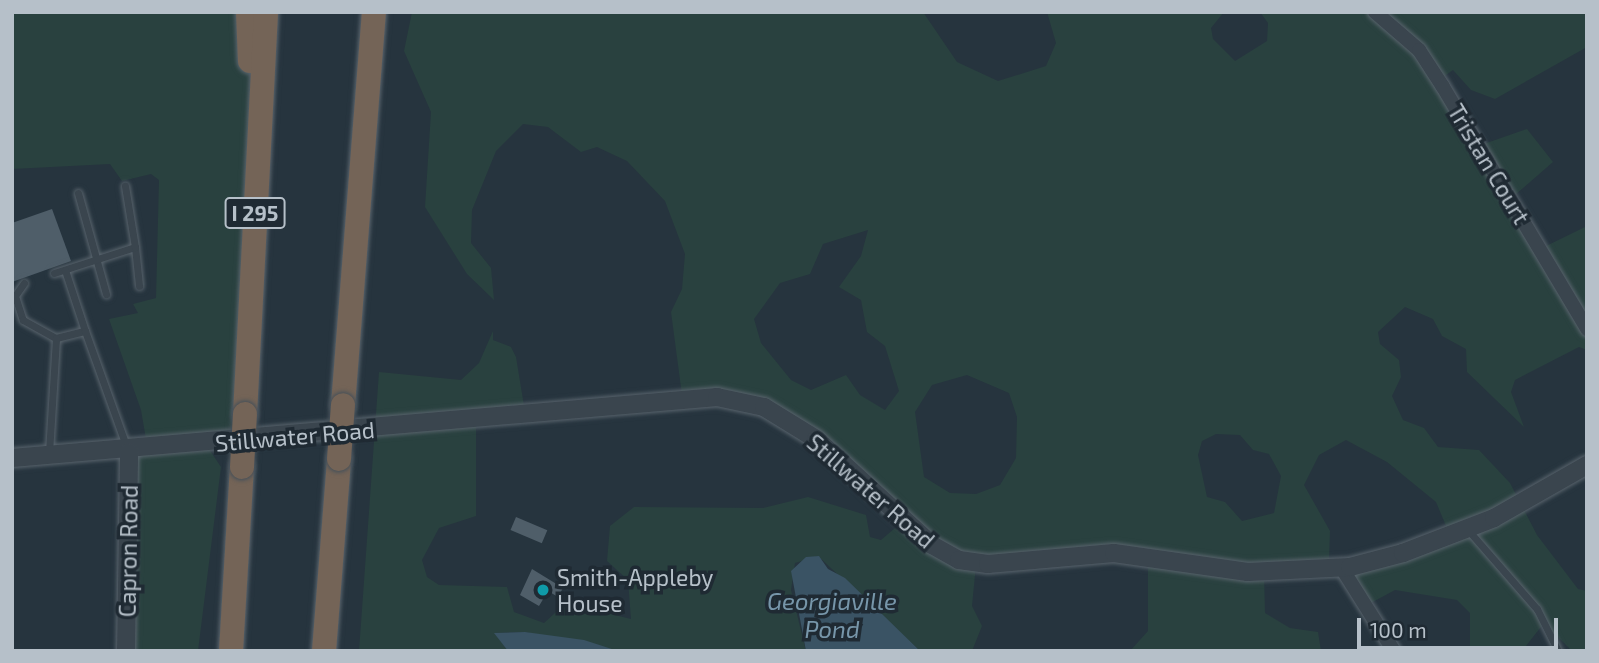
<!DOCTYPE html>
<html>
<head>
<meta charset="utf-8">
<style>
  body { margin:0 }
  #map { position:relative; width:1599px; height:663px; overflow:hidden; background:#26343e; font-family:"Exo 2",sans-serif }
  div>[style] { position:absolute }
  .green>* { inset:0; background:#29413f }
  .water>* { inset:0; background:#3a5364 }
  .building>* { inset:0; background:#4f5e69; transform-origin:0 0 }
  .roads { filter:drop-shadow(0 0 2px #58636c) drop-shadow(0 0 2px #58636c) }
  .service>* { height:7px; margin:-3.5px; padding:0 3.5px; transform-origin:3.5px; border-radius:3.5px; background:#3a454e }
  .minor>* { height:14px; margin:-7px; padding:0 7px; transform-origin:7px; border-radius:7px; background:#3a454e }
  .tertiary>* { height:18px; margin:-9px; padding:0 9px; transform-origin:9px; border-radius:9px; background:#3a454e }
  .motorway>* { height:24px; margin:-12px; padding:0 12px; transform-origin:12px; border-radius:12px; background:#746457 }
  .bridges { filter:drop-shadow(0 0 2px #455059) drop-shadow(0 0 2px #455059) }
  .motorway-bridge>* { height:24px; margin:-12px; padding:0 12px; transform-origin:12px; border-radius:12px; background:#746457 }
  .dots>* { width:19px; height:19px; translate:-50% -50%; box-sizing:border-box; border:4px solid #1f2a33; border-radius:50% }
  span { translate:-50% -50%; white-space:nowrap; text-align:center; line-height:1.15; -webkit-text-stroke:7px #1f2a33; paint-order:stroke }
  .shield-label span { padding:2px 5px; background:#1f2a33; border:2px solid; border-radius:5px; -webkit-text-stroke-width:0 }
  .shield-label { font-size:21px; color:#b6c0c9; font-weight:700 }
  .street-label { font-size:23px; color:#b6c0c9 }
  .poi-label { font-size:23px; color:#b6c0c9 }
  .left { translate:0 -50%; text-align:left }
  .water-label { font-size:24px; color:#7796aa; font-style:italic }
  .frame { position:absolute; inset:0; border:14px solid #b6c0c9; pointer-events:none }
  .scale { position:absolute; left:1357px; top:618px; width:201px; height:32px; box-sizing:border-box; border:4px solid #b6c0c9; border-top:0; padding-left:9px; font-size:21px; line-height:24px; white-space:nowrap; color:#b6c0c9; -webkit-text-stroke:5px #1f2a33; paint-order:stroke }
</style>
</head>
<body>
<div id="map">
  <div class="green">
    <i style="clip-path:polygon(12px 12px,248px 12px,253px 164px,242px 436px,207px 446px,221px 467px,198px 651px,126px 651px,137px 455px,147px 445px,141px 410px,109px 319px,138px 313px,133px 304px,156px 298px,159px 180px,151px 174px,122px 181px,110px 164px,12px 169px)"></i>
    <i style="clip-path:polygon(evenodd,412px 12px,923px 12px,957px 62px,998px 81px,1046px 66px,1056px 43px,1047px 12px,1224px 12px,1211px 28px,1213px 39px,1235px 61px,1267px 41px,1268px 23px,1260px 12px,1587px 12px,1587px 47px,1495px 99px,1471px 90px,1453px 70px,1439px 80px,1478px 146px,1527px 129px,1553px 162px,1515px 195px,1542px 248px,1587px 226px,1587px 350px,1579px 347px,1515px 380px,1511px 392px,1524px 427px,1467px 372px,1466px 349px,1442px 336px,1433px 319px,1405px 307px,1378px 332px,1380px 344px,1399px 360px,1401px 377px,1392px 396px,1403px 420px,1424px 428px,1438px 447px,1479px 450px,1510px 483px,1537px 535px,1578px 589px,1587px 591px,1587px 651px,1572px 651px,1544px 623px,1522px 651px,1470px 651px,1470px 613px,1457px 600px,1395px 590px,1369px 604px,1342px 570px,1449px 533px,1436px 502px,1387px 462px,1346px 440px,1319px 455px,1304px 485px,1330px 531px,1329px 561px,1264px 573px,1265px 613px,1290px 628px,1318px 632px,1321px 651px,1130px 651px,1148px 631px,1148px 557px,976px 565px,972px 606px,982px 626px,972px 651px,920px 651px,818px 556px,795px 563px,791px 590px,806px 651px,618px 651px,525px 632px,495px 633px,508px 651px,359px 651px,379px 372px,461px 380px,479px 363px,493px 331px,493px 340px,511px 347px,516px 357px,525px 412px,476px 421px,476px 516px,439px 528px,422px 560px,427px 577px,439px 585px,507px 587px,514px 612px,544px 623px,566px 603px,631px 619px,628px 580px,607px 561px,610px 526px,634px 507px,763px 508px,808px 497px,866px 515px,870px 537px,881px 540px,902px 522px,879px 496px,770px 415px,682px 395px,671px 312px,682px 289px,685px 254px,665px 201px,627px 161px,597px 147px,581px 152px,548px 127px,523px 124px,496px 151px,472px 210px,471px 243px,491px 268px,494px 300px,467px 274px,425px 207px,431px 112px,404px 51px,412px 12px,868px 230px,861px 256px,839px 287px,861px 300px,867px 332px,885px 346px,899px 391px,885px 410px,860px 395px,846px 375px,811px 390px,791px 380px,761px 343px,754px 319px,780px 283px,810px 274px,823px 244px,868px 230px,412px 12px,967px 375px,1009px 393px,1017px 417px,1016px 458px,1000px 485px,976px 494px,950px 493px,924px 477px,915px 412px,932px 385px,967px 375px,412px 12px,1216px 434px,1240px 435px,1253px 450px,1269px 454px,1281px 476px,1274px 513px,1242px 521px,1225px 502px,1207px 497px,1198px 455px,1202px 441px,1216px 434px)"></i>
  </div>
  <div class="water">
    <i style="clip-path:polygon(819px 556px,828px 569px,845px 578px,920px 651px,806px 651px,791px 571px,806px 557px)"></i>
    <i style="clip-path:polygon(525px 632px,584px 640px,618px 651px,508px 651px,494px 633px)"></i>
  </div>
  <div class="building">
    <i style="clip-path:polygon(52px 209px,71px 261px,12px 282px,12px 223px)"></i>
    <i style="left:516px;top:517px;width:34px;height:14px;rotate:23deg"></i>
    <i style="clip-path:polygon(532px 569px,563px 588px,558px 597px,548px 591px,539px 606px,520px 595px)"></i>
  </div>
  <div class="roads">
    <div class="service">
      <i style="left:78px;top:193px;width:105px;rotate:74.5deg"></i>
      <i style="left:135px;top:247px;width:39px;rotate:84deg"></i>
      <i style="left:54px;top:273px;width:85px;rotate:-17.8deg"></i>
      <i style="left:135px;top:247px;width:62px;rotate:-99.3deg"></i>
      <i style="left:24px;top:283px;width:16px;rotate:125deg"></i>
      <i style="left:15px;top:296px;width:25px;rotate:72deg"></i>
      <i style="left:23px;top:320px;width:38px;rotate:29deg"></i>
      <i style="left:56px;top:338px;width:30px;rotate:-14deg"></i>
      <i style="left:85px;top:331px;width:64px;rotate:-108.2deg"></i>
      <i style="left:85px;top:331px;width:124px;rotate:70.3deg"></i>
      <i style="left:49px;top:453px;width:115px;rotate:-86.5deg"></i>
      <i style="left:1468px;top:530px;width:105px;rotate:48.9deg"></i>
      <i style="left:1537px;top:609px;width:47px;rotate:63.4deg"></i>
    </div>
    <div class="minor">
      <i style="left:1375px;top:12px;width:58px;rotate:40.8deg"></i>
      <i style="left:1419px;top:50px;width:44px;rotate:57deg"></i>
      <i style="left:1443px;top:87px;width:282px;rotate:59.2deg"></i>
      <i style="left:1341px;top:567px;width:99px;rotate:57.8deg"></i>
    </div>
    <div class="tertiary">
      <i style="left:12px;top:458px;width:708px;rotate:-4.95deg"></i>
      <i style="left:717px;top:397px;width:48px;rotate:12deg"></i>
      <i style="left:764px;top:407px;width:61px;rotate:31.6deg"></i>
      <i style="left:816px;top:439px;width:157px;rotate:42.4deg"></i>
      <i style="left:932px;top:545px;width:31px;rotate:29deg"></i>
      <i style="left:959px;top:560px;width:29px;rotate:8deg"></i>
      <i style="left:988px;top:564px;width:126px;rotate:-5deg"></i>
      <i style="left:1114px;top:553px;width:135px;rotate:8.1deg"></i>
      <i style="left:1248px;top:572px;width:102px;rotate:-2.8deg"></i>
      <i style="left:1350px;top:567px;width:55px;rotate:-14.8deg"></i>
      <i style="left:1403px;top:553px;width:97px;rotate:-21deg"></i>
      <i style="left:1494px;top:518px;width:107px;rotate:-29.7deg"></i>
      <i style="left:126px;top:651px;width:199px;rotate:-89.1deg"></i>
    </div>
    <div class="motorway">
      <i style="left:248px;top:12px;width:49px;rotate:87.7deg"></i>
      <i style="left:343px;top:405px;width:394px;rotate:-85.5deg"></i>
      <i style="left:245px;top:414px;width:403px;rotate:-87deg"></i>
      <i style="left:231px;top:651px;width:184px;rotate:-86.6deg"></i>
      <i style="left:324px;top:651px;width:193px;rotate:-85.5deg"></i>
    </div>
  </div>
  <div class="bridges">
    <div class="motorway-bridge">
      <i style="left:339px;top:459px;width:54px;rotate:-85.8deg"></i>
      <i style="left:242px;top:467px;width:53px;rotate:-86.8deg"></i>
    </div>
  </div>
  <div class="dots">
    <i style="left:543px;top:590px;background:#0f9aa8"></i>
  </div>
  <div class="shield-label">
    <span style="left:255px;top:213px">I 295</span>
  </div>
  <div class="street-label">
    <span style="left:1489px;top:164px;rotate:59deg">Tristan Court</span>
    <span style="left:295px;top:436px;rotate:-5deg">Stillwater Road</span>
    <span style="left:871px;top:491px;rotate:41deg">Stillwater Road</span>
    <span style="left:128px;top:551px;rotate:-89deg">Capron Road</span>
  </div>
  <div class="poi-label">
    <span class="left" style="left:557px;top:590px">Smith-Appleby<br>House</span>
  </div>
  <div class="water-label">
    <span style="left:832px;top:615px">Georgiaville<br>Pond</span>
  </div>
  <div class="frame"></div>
  <div class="scale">100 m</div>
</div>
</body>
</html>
